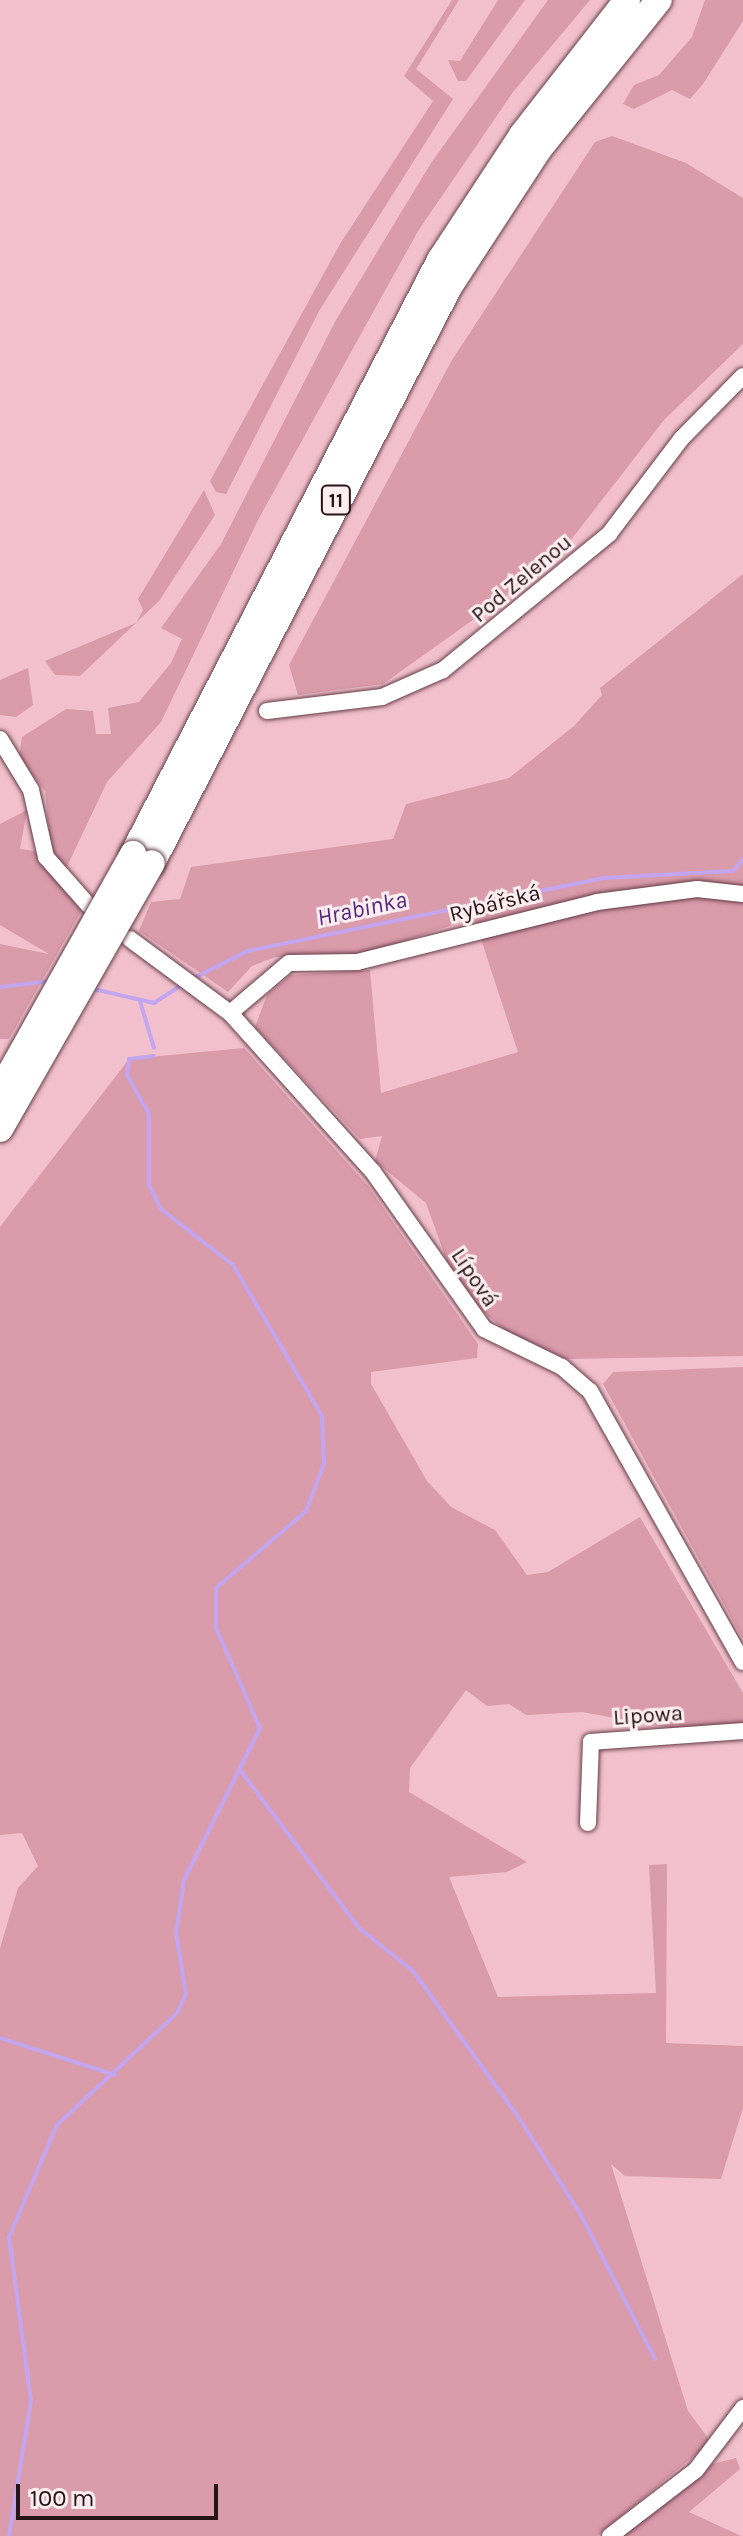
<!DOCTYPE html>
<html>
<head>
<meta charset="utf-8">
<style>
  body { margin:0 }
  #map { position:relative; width:743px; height:2536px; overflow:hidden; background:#f2c1cd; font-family:Karla,sans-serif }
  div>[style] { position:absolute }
  .green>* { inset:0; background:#da9bab }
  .stream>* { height:4px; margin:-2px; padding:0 2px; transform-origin:2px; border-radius:2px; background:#c3a6ef }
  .roads { filter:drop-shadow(0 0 2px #653d48) drop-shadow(0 0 2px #653d48) }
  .minor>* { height:16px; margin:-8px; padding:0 8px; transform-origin:8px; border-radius:8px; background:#fff }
  .trunk>* { height:26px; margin:-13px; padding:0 13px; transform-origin:13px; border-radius:13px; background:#fff }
  .bridges { filter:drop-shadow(0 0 2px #653d48) drop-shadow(0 0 2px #653d48) }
  .trunk-bridge>* { height:26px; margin:-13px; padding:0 13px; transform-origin:13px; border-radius:13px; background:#fff }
  span { translate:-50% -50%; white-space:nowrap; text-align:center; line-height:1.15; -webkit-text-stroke:6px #fcedf0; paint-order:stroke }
  .shield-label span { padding:2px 6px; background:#fcedf0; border:2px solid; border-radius:6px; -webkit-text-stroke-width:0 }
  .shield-label { font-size:20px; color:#251418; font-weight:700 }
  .street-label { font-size:22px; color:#251418 }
  .water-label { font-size:24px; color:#52297d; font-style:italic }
  .scale { position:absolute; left:16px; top:2484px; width:202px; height:36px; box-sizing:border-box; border:4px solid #251418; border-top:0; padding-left:10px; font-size:24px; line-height:28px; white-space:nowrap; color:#251418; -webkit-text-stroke:6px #fcedf0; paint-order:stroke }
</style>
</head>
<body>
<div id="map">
  <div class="green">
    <i style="clip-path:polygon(452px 0,459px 0,416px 69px,453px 99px,319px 311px,226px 494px,216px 492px,210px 481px,340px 244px,433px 101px,404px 76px)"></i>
    <i style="clip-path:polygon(498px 0,525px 0,466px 81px,458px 81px,448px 60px,460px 61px)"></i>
    <i style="clip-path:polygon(548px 0,590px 0,513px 92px,418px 231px,258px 520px,161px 722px,107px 782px,63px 875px,50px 842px,45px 791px,19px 757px,22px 737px,66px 709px,93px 711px,96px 734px,111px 734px,108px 708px,139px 702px,171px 663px,182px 639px,161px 628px,221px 544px,336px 320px,431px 163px)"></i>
    <i style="clip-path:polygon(705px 0,743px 0,743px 21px,703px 84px,690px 99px,672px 90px,634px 109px,623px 104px,634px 85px,659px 75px,692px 37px)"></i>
    <i style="clip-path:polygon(612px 136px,686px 163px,743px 198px,743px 344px,664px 420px,560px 554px,522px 585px,383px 684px,298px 695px,289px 665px,452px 360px,595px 142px)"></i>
    <i style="clip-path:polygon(204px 490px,215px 515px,159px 601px,80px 676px,55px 675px,45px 661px,136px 623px,143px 610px,138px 599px)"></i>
    <i style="clip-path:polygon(743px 574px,743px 1356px,567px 1359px,509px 1333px,481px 1310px,450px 1270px,426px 1203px,375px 1161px,382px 1136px,360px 1139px,255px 1027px,267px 995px,291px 975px,370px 970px,381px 1093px,518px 1052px,474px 918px,364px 954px,275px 957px,252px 966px,228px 992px,139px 931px,151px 902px,180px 899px,191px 867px,393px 839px,406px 804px,509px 778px,574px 726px,602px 695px,600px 688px)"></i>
    <i style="clip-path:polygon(28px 668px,33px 705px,16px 717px,0 715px,0 680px)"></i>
    <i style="clip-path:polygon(27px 810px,20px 849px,34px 851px,83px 908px,9px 1039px,0 1039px,0 944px,49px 954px,0 925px,0 824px)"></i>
    <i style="clip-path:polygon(244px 1048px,368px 1186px,478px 1344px,477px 1358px,371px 1372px,371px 1384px,427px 1481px,451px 1507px,495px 1530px,527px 1575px,548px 1572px,640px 1517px,743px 1693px,743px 1726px,670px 1728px,582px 1712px,526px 1715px,509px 1704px,487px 1706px,466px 1690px,410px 1768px,409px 1792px,527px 1862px,507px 1872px,449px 1877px,498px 1997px,656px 1993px,649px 1865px,667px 1864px,666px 2043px,743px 2046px,743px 2108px,721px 2179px,625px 2176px,611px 2164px,688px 2411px,711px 2442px,597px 2536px,0 2536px,0 1948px,18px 1888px,38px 1866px,22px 1833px,0 1835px,0 1227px,129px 1059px)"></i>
    <i style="clip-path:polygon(743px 1367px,743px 1639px,603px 1384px,613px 1372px)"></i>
    <i style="clip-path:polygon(736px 2458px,740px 2469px,689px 2512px,741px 2536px,622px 2536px,712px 2464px)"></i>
  </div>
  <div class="stream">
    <i style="left:190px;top:980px;width:65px;rotate:-26.6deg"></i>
    <i style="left:248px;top:951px;width:363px;rotate:-11.6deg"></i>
    <i style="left:604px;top:878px;width:129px;rotate:-3.1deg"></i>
    <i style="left:733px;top:871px;width:16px;rotate:-50deg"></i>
    <i style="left:0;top:987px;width:51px;rotate:-6.7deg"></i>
    <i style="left:89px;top:988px;width:67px;rotate:13deg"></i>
    <i style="left:154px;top:1003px;width:35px;rotate:-33deg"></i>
    <i style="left:140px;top:1001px;width:49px;rotate:73.4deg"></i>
    <i style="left:240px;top:1770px;width:198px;rotate:53deg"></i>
    <i style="left:359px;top:1928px;width:69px;rotate:38.5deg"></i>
    <i style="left:413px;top:1971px;width:181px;rotate:54.2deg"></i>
    <i style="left:519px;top:2118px;width:113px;rotate:57.3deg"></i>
    <i style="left:580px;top:2213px;width:164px;rotate:62.8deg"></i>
    <i style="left:0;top:2038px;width:121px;rotate:17.8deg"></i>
    <i style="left:9px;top:2536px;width:137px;rotate:-80.7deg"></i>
    <i style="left:31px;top:2401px;width:165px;rotate:-97.6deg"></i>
    <i style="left:9px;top:2237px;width:122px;rotate:-66.8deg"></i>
    <i style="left:57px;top:2125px;width:164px;rotate:-43deg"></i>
    <i style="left:177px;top:2013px;width:21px;rotate:-65deg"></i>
    <i style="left:186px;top:1994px;width:62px;rotate:-99.3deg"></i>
    <i style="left:176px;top:1933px;width:54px;rotate:-81.4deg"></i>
    <i style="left:184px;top:1880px;width:170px;rotate:-63.4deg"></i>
    <i style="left:260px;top:1728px;width:109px;rotate:-113.7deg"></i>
    <i style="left:216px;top:1628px;width:40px;rotate:-90deg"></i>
    <i style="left:216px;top:1588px;width:118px;rotate:-40.5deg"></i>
    <i style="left:306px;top:1511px;width:50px;rotate:-69deg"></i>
    <i style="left:324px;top:1464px;width:48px;rotate:-92.4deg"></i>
    <i style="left:322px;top:1416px;width:175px;rotate:-120.5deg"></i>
    <i style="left:233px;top:1265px;width:91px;rotate:-142.1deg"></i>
    <i style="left:161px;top:1209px;width:28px;rotate:-116deg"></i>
    <i style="left:149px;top:1184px;width:70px;rotate:-90deg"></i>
    <i style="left:149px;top:1114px;width:45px;rotate:-119.4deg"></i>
    <i style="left:127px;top:1075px;width:16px;rotate:-83deg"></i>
    <i style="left:129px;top:1059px;width:25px;rotate:-7deg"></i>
  </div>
  <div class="roads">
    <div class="minor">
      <i style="left:267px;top:711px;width:116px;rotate:-6.9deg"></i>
      <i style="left:382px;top:697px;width:67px;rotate:-23.9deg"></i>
      <i style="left:443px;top:670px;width:215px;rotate:-39.3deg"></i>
      <i style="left:609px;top:534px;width:119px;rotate:-52.8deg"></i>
      <i style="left:681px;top:439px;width:88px;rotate:-45.5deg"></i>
      <i style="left:0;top:739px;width:60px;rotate:58.7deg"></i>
      <i style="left:31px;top:790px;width:69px;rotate:77.4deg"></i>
      <i style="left:46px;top:857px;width:65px;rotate:48.7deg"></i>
      <i style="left:130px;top:939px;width:124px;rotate:36.5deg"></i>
      <i style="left:230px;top:1013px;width:214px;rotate:48deg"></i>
      <i style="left:373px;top:1172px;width:192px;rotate:54.7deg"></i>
      <i style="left:484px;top:1329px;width:87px;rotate:26deg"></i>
      <i style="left:562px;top:1367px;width:37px;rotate:41deg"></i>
      <i style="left:590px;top:1391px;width:311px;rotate:60.6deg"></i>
      <i style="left:230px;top:1013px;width:77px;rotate:-40.3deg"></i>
      <i style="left:289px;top:963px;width:68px;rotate:-0.8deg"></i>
      <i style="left:357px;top:962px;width:247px;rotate:-14deg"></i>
      <i style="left:597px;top:902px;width:101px;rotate:-7.4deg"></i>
      <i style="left:697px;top:889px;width:46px;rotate:6.2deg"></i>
      <i style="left:588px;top:1823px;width:81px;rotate:-87.9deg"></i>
      <i style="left:591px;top:1742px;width:152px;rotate:-4.1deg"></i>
      <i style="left:610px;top:2536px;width:108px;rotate:-37.5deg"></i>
      <i style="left:696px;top:2470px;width:78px;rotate:-52.8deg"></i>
    </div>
    <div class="trunk">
      <i style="left:133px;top:854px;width:669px;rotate:-62.67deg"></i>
      <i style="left:440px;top:260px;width:149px;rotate:-56.7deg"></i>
      <i style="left:522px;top:135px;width:171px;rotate:-52.1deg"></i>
      <i style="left:152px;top:863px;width:648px;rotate:-62.72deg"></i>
      <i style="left:449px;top:287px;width:165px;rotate:-56.9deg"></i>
      <i style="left:539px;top:149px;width:191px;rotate:-51.2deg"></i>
    </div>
  </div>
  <div class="bridges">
    <div class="trunk-bridge">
      <i style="left:0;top:1091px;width:272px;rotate:-60.7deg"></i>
      <i style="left:0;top:1129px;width:306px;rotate:-60.3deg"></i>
    </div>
  </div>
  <div class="shield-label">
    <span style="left:336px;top:500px">11</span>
  </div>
  <div class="street-label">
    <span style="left:522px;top:579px;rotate:-40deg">Pod Zelenou</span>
    <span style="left:495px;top:904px;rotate:-14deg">Rybářská</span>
    <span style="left:474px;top:1278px;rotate:56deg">Lípová</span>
    <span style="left:648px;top:1716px;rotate:-4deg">Lipowa</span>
  </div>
  <div class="water-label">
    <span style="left:362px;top:909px;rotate:-12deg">Hrabinka</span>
  </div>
  <div class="scale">100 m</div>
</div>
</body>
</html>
